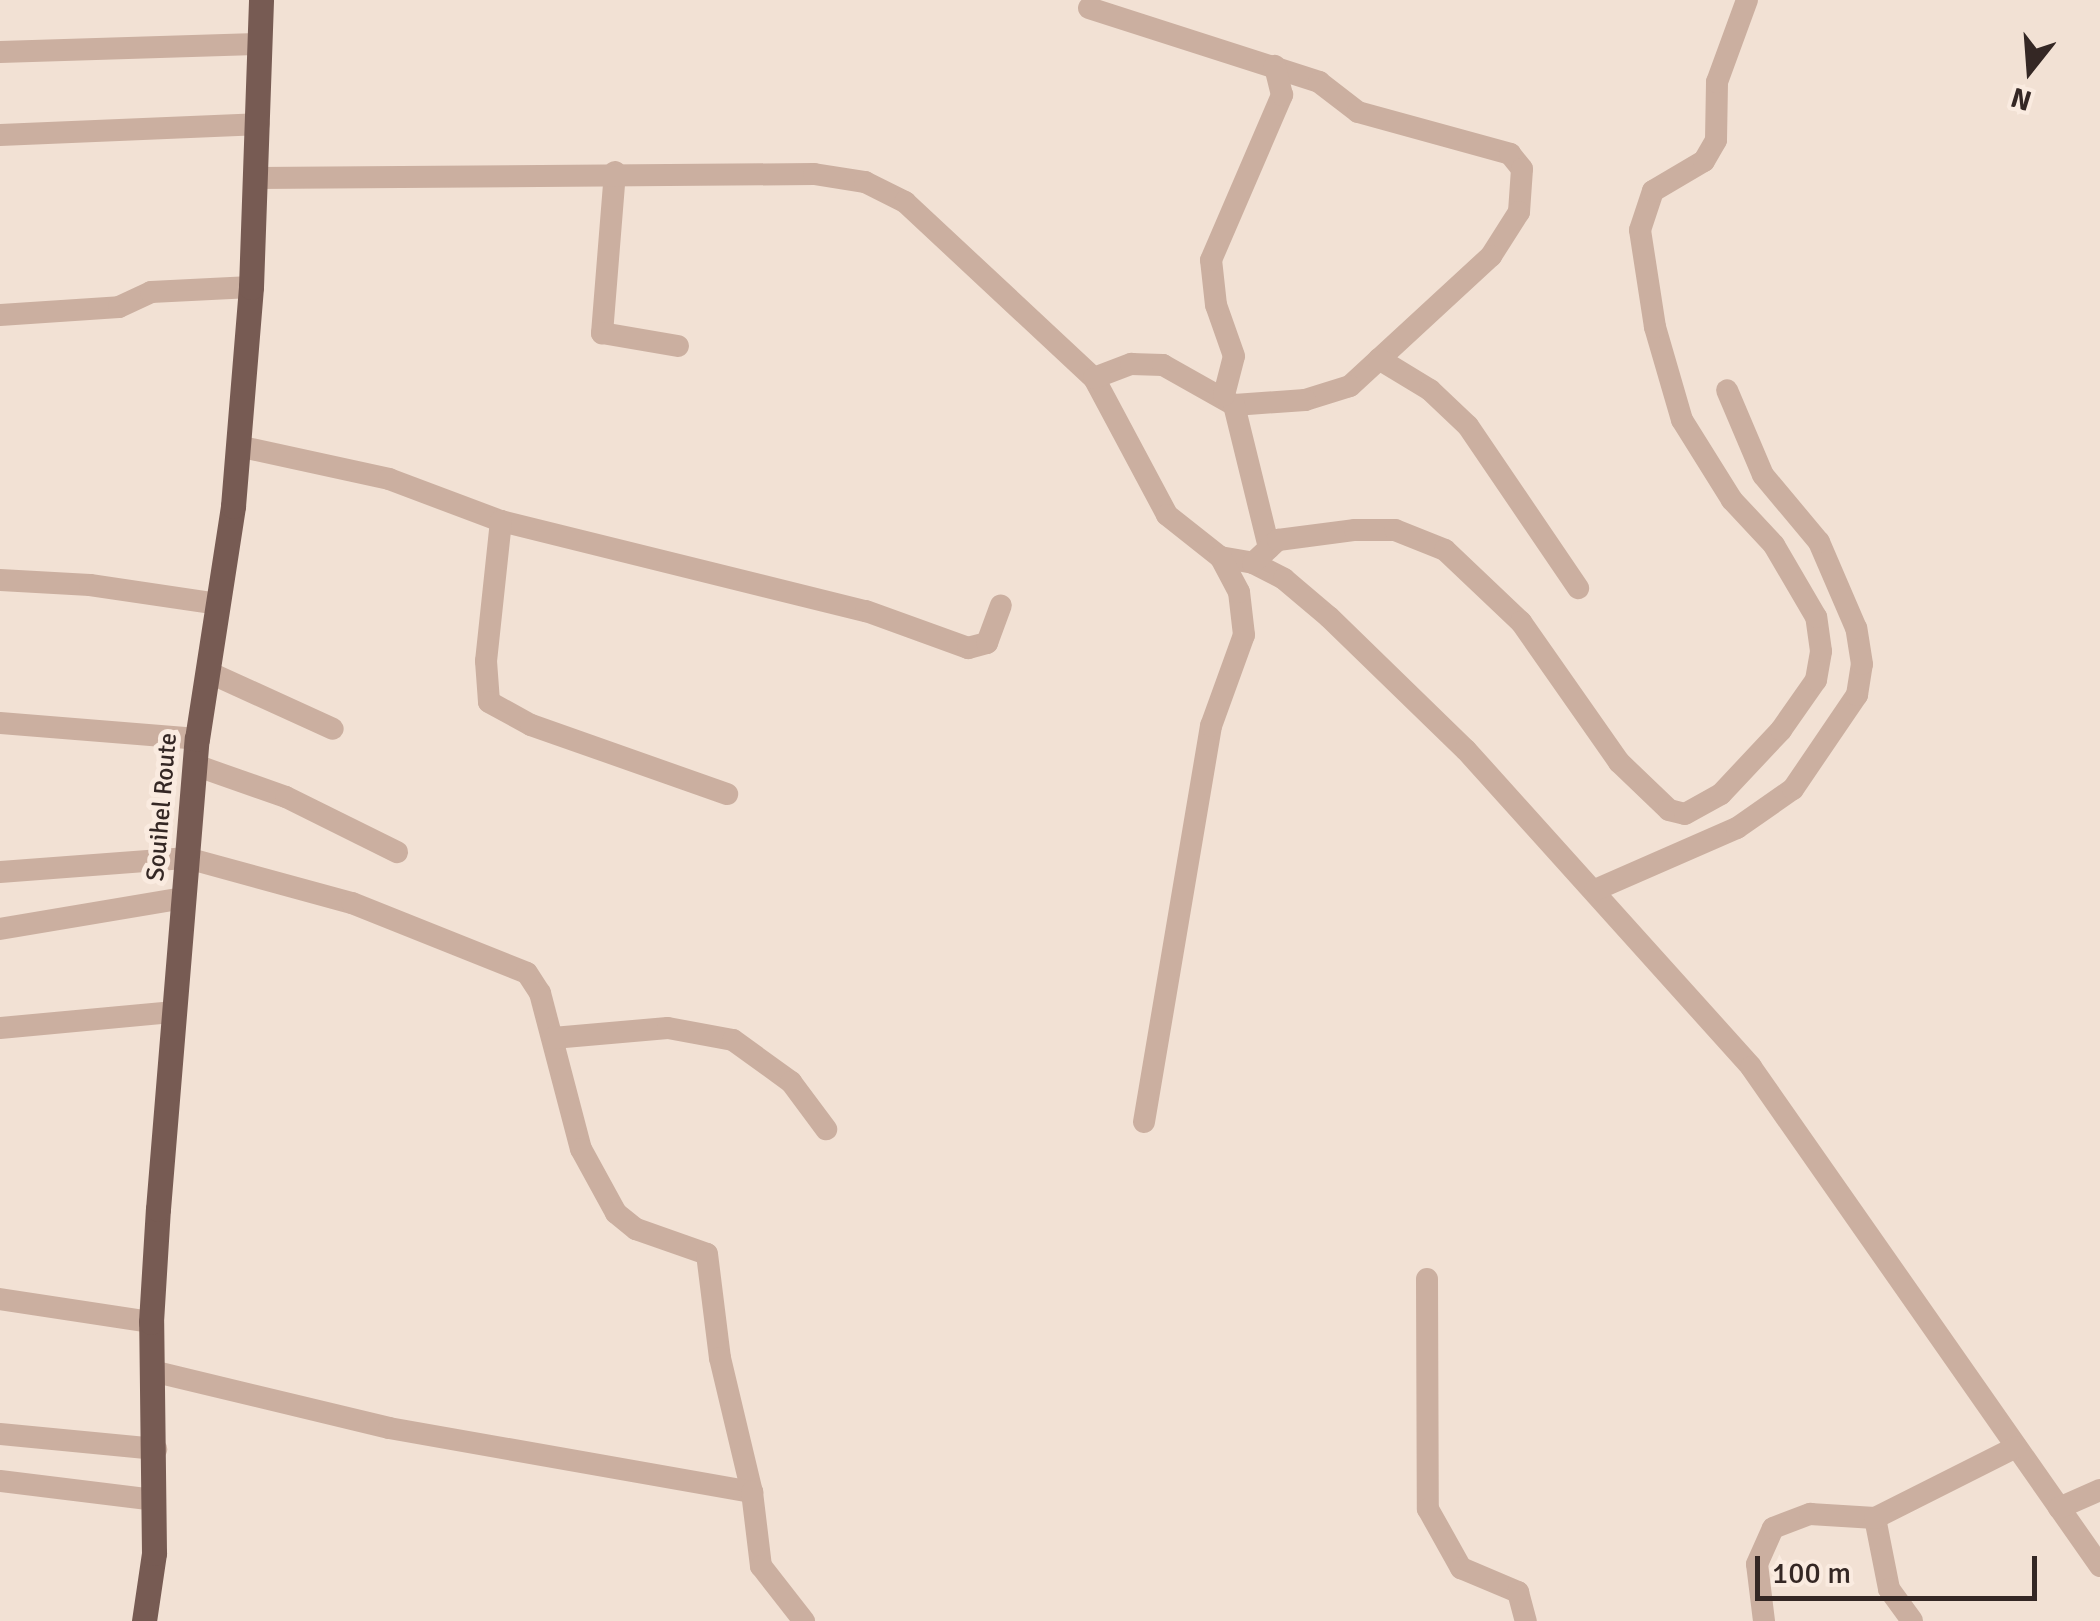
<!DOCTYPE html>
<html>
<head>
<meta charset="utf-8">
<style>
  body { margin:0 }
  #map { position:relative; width:2100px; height:1621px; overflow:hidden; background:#f2e1d4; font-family:Signika,sans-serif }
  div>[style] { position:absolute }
  .minor>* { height:22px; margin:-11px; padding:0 11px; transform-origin:11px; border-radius:11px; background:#cbafa0 }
  .major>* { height:25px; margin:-12.5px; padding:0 12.5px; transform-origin:12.5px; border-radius:12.5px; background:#775b53 }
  span { translate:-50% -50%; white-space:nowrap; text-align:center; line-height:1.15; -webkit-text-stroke:10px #faebe0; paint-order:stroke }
  .street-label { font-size:25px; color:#342724 }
  .north { position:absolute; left:1980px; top:20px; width:100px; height:100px; -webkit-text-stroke:8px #faebe0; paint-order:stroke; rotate:197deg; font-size:28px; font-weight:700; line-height:40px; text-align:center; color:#342724 }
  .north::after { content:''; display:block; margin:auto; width:35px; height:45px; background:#342724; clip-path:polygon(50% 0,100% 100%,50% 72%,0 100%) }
  .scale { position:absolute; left:1755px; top:1556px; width:282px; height:45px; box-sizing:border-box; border:5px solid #342724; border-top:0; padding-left:12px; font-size:30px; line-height:35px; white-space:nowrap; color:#342724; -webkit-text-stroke:8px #faebe0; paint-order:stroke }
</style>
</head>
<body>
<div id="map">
  <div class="minor">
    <i style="left:1089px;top:8px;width:242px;rotate:17.8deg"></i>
    <i style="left:1319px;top:82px;width:49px;rotate:37.6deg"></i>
    <i style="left:1358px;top:112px;width:158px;rotate:15.4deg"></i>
    <i style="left:1510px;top:154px;width:19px;rotate:51deg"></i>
    <i style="left:1522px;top:169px;width:43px;rotate:94deg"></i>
    <i style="left:1519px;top:212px;width:52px;rotate:122.5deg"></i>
    <i style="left:1491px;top:256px;width:192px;rotate:137.3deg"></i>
    <i style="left:1350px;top:386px;width:47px;rotate:162.7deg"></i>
    <i style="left:1305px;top:400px;width:71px;rotate:176deg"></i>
    <i style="left:0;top:52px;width:261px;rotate:-1.8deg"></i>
    <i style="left:0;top:135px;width:259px;rotate:-2.4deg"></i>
    <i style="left:615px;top:172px;width:162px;rotate:94.6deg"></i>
    <i style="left:602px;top:333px;width:77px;rotate:9.7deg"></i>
    <i style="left:256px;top:178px;width:558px;rotate:-0.41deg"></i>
    <i style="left:814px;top:174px;width:52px;rotate:8.9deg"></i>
    <i style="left:865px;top:182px;width:45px;rotate:26.6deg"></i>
    <i style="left:905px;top:202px;width:258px;rotate:43deg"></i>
    <i style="left:1094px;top:378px;width:155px;rotate:61.9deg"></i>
    <i style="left:1167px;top:515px;width:68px;rotate:38.4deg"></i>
    <i style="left:1220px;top:557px;width:34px;rotate:10deg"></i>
    <i style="left:1253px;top:563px;width:35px;rotate:27deg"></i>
    <i style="left:1284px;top:579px;width:59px;rotate:40.2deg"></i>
    <i style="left:1329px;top:617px;width:191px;rotate:44.2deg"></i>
    <i style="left:1466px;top:750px;width:426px;rotate:48deg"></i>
    <i style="left:1751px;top:1067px;width:609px;rotate:55.03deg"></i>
    <i style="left:0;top:315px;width:119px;rotate:-3.8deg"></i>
    <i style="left:119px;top:307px;width:35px;rotate:-25deg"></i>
    <i style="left:151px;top:292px;width:100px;rotate:-2.9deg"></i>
    <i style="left:1379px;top:359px;width:60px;rotate:31.3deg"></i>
    <i style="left:1430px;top:390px;width:52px;rotate:43.5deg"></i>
    <i style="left:1468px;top:426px;width:196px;rotate:55.8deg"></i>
    <i style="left:1094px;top:378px;width:40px;rotate:-21deg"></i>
    <i style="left:1131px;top:364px;width:32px;rotate:2deg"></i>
    <i style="left:1163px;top:365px;width:81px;rotate:29.4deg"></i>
    <i style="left:1234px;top:405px;width:147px;rotate:76.2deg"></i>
    <i style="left:1224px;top:395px;width:40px;rotate:-75.6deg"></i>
    <i style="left:1234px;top:356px;width:54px;rotate:-109.4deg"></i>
    <i style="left:1216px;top:305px;width:45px;rotate:-96.3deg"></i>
    <i style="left:1211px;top:260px;width:180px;rotate:-66.7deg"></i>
    <i style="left:1282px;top:95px;width:30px;rotate:-104deg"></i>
    <i style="left:238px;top:446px;width:155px;rotate:12.3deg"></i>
    <i style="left:389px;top:479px;width:120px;rotate:20.6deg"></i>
    <i style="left:501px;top:521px;width:376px;rotate:13.9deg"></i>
    <i style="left:866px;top:611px;width:109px;rotate:19.9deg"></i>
    <i style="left:968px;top:648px;width:20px;rotate:-15deg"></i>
    <i style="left:987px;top:643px;width:40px;rotate:-69.8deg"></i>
    <i style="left:501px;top:521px;width:141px;rotate:96.1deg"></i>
    <i style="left:486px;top:661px;width:41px;rotate:85.8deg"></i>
    <i style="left:489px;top:702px;width:48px;rotate:28.7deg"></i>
    <i style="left:531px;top:725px;width:208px;rotate:19.4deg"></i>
    <i style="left:1253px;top:563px;width:34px;rotate:-43deg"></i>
    <i style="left:1278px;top:540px;width:78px;rotate:-7.4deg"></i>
    <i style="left:1355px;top:530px;width:40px"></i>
    <i style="left:1395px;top:530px;width:54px;rotate:21.8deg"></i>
    <i style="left:1445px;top:550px;width:105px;rotate:43.5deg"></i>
    <i style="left:1521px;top:622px;width:171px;rotate:55deg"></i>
    <i style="left:1619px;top:762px;width:69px;rotate:43.8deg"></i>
    <i style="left:1669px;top:810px;width:16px;rotate:14deg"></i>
    <i style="left:1685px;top:814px;width:41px;rotate:-29.1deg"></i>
    <i style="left:1721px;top:794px;width:88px;rotate:-46.8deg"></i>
    <i style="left:1781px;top:730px;width:61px;rotate:-55deg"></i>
    <i style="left:1816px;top:680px;width:29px;rotate:-80deg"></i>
    <i style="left:1821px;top:651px;width:34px;rotate:-98deg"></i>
    <i style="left:1816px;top:617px;width:83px;rotate:-120.3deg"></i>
    <i style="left:1774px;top:545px;width:62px;rotate:-133deg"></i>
    <i style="left:1732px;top:500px;width:94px;rotate:-122deg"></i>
    <i style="left:1682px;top:420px;width:97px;rotate:-106.2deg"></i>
    <i style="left:1655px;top:327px;width:98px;rotate:-98.8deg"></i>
    <i style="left:1640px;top:230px;width:41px;rotate:-71.6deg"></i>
    <i style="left:1653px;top:191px;width:59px;rotate:-30.5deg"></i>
    <i style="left:1704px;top:161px;width:24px;rotate:-60deg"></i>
    <i style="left:1716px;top:140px;width:58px;rotate:-89deg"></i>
    <i style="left:1717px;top:82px;width:87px;rotate:-69.9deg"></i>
    <i style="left:0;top:580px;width:90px;rotate:3.2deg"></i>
    <i style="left:90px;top:585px;width:129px;rotate:8.4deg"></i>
    <i style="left:208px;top:672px;width:137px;rotate:24.5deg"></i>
    <i style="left:0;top:723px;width:198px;rotate:4.6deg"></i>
    <i style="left:195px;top:765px;width:96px;rotate:19.4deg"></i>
    <i style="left:286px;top:797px;width:124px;rotate:26.4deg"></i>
    <i style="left:0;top:872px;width:188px;rotate:-4.3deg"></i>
    <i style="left:187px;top:858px;width:171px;rotate:15.3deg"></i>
    <i style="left:352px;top:903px;width:188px;rotate:21.8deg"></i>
    <i style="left:527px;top:973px;width:24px;rotate:57deg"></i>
    <i style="left:540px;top:993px;width:161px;rotate:75.3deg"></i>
    <i style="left:581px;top:1149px;width:73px;rotate:61.3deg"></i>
    <i style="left:616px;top:1213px;width:26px;rotate:39deg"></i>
    <i style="left:636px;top:1229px;width:75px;rotate:19.4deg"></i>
    <i style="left:707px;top:1254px;width:105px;rotate:82.9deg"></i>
    <i style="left:720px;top:1358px;width:138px;rotate:76.6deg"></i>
    <i style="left:1595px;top:890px;width:155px;rotate:-23.6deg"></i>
    <i style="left:1737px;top:828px;width:68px;rotate:-34.9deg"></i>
    <i style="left:1793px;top:789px;width:114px;rotate:-55.8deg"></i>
    <i style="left:1857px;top:695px;width:31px;rotate:-81deg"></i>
    <i style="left:1862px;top:664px;width:36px;rotate:-99deg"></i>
    <i style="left:1856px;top:628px;width:94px;rotate:-113.3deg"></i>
    <i style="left:1819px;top:542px;width:87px;rotate:-129.9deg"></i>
    <i style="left:1763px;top:475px;width:92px;rotate:-113deg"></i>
    <i style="left:0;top:929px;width:187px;rotate:-9.6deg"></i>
    <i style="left:0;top:1028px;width:175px;rotate:-5.3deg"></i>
    <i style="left:553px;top:1038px;width:115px;rotate:-5deg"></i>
    <i style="left:668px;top:1028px;width:66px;rotate:10.5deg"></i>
    <i style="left:733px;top:1040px;width:72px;rotate:35.9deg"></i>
    <i style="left:791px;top:1082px;width:59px;rotate:53.3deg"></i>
    <i style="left:1144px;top:1122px;width:402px;rotate:-80.4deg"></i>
    <i style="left:1211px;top:726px;width:97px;rotate:-70.1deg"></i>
    <i style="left:1244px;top:635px;width:43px;rotate:-96.6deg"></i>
    <i style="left:1239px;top:592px;width:40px;rotate:-118deg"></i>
    <i style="left:1427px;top:1279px;width:230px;rotate:89.8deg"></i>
    <i style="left:1428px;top:1509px;width:68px;rotate:60.8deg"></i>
    <i style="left:1461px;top:1568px;width:62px;rotate:22.8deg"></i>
    <i style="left:1518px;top:1592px;width:30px;rotate:75deg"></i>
    <i style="left:0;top:1299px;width:153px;rotate:8.7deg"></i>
    <i style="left:152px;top:1371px;width:244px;rotate:13.5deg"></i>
    <i style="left:389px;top:1428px;width:369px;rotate:10deg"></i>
    <i style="left:752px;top:1492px;width:75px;rotate:83.1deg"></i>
    <i style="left:761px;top:1566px;width:70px;rotate:52deg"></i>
    <i style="left:0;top:1434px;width:157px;rotate:5.5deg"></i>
    <i style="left:0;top:1481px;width:155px;rotate:7deg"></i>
    <i style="left:2059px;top:1508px;width:45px;rotate:-23.7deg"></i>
    <i style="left:1875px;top:1518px;width:72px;rotate:78.8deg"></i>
    <i style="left:1889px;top:1589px;width:39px;rotate:54deg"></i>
    <i style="left:1764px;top:1621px;width:57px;rotate:-97deg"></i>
    <i style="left:1757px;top:1564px;width:39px;rotate:-66deg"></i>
    <i style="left:1773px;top:1528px;width:40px;rotate:-21deg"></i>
    <i style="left:1810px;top:1514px;width:65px;rotate:3.5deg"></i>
    <i style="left:1875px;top:1518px;width:158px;rotate:-26.7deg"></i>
  </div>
  <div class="major">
    <i style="left:144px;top:1621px;width:69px;rotate:-81.6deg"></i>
    <i style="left:154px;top:1553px;width:231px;rotate:-90.7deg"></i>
    <i style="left:151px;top:1322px;width:113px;rotate:-86.5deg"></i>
    <i style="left:158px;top:1209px;width:472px;rotate:-85.3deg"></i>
    <i style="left:197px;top:739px;width:236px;rotate:-81.2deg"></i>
    <i style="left:233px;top:506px;width:220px;rotate:-85.3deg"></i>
    <i style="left:251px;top:287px;width:287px;rotate:-88deg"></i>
  </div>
  <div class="street-label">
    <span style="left:162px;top:807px;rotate:-85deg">Souihel Route</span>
  </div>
  <div class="north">N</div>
  <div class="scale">100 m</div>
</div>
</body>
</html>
